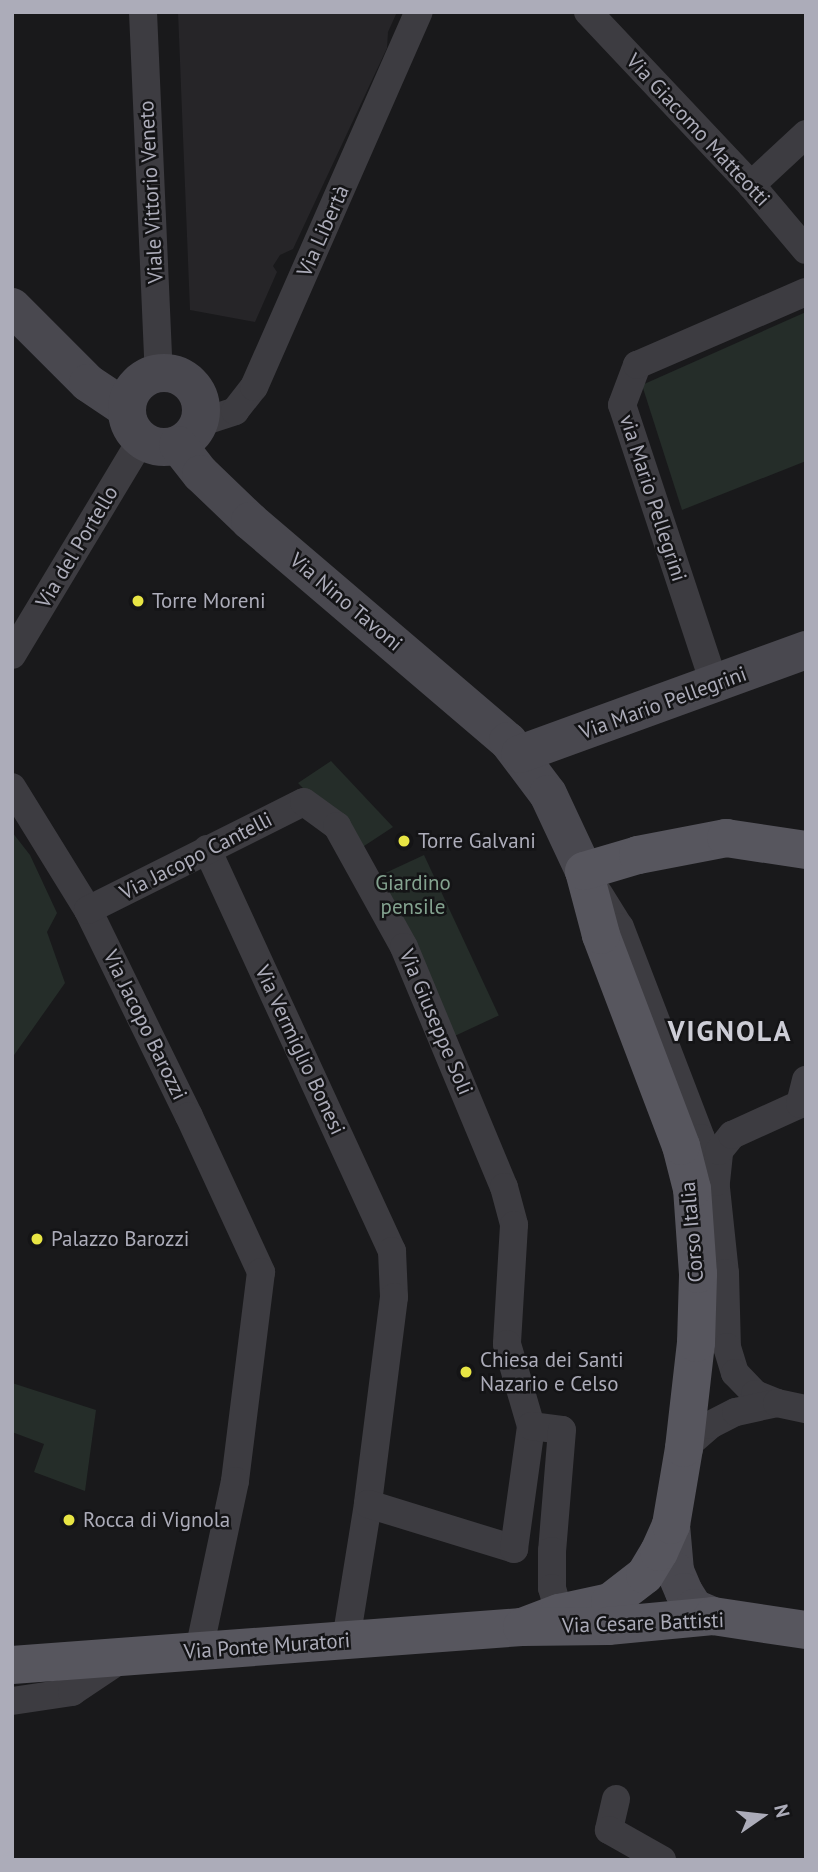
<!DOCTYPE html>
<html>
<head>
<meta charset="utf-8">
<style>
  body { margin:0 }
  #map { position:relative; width:818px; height:1872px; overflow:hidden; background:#19191b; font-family:"PT Sans",sans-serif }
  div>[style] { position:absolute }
  .built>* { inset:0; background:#262528 }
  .green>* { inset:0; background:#252d29; transform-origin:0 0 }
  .minor>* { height:28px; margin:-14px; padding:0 14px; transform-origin:14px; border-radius:14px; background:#3d3c41 }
  .secondary>* { height:38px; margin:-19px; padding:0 19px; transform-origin:19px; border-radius:19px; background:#49484f }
  .secondary>.ring { margin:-19px; padding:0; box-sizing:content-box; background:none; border:38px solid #49484f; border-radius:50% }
  .primary>* { height:38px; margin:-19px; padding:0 19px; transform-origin:19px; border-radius:19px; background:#57565e }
  .dots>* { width:19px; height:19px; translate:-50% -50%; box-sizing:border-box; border:4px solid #141416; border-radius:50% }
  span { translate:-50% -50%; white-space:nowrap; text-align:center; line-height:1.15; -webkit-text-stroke:5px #141416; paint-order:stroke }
  .street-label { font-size:21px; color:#acacb9 }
  .poi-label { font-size:21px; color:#acacb9 }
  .left { translate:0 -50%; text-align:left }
  .park-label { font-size:21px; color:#84a390 }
  .district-label { font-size:28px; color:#cdcdd6; font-weight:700; letter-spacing:2px }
  .frame { position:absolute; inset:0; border:14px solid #acacb9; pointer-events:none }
  .north { position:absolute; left:727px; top:1781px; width:70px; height:70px; -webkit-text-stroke:5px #141416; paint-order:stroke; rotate:76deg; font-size:19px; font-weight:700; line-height:28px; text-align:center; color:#acacb9 }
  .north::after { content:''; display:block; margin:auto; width:24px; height:32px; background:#acacb9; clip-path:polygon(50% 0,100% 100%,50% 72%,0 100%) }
</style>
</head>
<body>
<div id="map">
  <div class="built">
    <i style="clip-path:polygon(178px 12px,397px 12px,388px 32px,387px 48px,293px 249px,280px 255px,273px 266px,277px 272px,255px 322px,190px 310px)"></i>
  </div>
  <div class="green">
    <i style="clip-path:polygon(806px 312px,806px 461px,682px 510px,642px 385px)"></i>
    <i style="clip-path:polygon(331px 761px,393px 827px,361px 848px,298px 783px)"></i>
    <i style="clip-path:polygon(12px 832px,30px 855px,57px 913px,47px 932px,65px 983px,12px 1058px)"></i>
    <i style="left:424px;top:855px;width:177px;height:54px;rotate:65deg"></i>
    <i style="clip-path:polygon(12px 1383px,96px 1410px,85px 1491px,34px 1472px,44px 1444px,12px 1432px)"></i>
  </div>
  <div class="minor">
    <i style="left:143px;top:12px;width:360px;rotate:87.5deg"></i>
    <i style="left:588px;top:12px;width:238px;rotate:46.7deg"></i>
    <i style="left:751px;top:185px;width:85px;rotate:49.8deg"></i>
    <i style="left:751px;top:185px;width:75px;rotate:-42.8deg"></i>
    <i style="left:199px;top:423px;width:38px;rotate:-18deg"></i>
    <i style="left:235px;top:411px;width:31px;rotate:-52deg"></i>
    <i style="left:254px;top:387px;width:410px;rotate:-66.3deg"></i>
    <i style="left:12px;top:655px;width:252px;rotate:-59deg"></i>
    <i style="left:715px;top:686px;width:296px;rotate:-108.3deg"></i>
    <i style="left:622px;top:405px;width:43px;rotate:-69.4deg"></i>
    <i style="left:637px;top:365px;width:184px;rotate:-23.4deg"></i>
    <i style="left:12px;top:787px;width:145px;rotate:58.3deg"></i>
    <i style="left:88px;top:910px;width:229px;rotate:63.9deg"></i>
    <i style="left:189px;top:1116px;width:172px;rotate:65.2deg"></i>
    <i style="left:261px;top:1272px;width:211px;rotate:97.1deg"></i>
    <i style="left:235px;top:1481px;width:174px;rotate:102deg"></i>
    <i style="left:207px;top:849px;width:443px;rotate:65.3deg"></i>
    <i style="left:392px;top:1251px;width:46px;rotate:87.5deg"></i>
    <i style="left:394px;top:1297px;width:209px;rotate:97.2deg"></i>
    <i style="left:368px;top:1504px;width:138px;rotate:99.2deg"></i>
    <i style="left:599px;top:894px;width:39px;rotate:58deg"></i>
    <i style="left:620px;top:927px;width:226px;rotate:69deg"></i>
    <i style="left:701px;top:1138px;width:52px;rotate:73.3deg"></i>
    <i style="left:716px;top:1188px;width:85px;rotate:84deg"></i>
    <i style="left:725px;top:1273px;width:74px;rotate:88.5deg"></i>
    <i style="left:727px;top:1347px;width:27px;rotate:73deg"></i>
    <i style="left:735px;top:1373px;width:29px;rotate:46deg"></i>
    <i style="left:755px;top:1394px;width:24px;rotate:22deg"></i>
    <i style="left:88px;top:910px;width:241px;rotate:-26.6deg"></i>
    <i style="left:304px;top:802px;width:41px;rotate:36deg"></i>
    <i style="left:337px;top:826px;width:138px;rotate:61deg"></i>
    <i style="left:404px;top:947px;width:260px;rotate:67.4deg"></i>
    <i style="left:504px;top:1187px;width:39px;rotate:75deg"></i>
    <i style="left:514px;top:1225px;width:119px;rotate:93.4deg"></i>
    <i style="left:507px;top:1344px;width:85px;rotate:73.7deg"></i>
    <i style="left:716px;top:1182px;width:31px;rotate:-84deg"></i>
    <i style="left:719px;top:1151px;width:21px;rotate:-51deg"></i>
    <i style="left:732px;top:1135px;width:75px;rotate:-24.5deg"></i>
    <i style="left:800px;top:1104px;width:25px;rotate:-76deg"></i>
    <i style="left:684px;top:1448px;width:35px;rotate:-41deg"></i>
    <i style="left:710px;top:1425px;width:29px;rotate:-27deg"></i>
    <i style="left:736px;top:1412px;width:42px;rotate:-12.4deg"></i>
    <i style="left:777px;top:1403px;width:30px;rotate:12deg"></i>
    <i style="left:368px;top:1504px;width:153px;rotate:17.1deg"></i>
    <i style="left:514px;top:1549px;width:124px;rotate:-82.1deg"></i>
    <i style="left:531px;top:1426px;width:31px;rotate:7deg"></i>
    <i style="left:562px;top:1430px;width:121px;rotate:94.7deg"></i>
    <i style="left:552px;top:1551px;width:37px;rotate:90deg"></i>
    <i style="left:552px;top:1588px;width:26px;rotate:74deg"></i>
    <i style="left:12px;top:1701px;width:61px;rotate:-8.5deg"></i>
    <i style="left:72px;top:1692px;width:63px;rotate:-33.9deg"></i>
    <i style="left:616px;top:1799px;width:32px;rotate:103deg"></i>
    <i style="left:609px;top:1830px;width:61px;rotate:29.5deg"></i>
  </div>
  <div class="secondary">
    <i style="left:12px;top:307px;width:107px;rotate:45deg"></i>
    <i style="left:88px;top:383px;width:47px;rotate:33.7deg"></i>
    <i class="ring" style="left:127px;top:373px;width:36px;height:36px"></i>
    <i style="left:178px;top:445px;width:37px;rotate:52deg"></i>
    <i style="left:201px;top:474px;width:68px;rotate:43.8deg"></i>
    <i style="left:250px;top:521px;width:339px;rotate:40.5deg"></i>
    <i style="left:508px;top:741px;width:66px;rotate:53deg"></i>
    <i style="left:548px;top:794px;width:85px;rotate:64.9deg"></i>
    <i style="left:520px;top:754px;width:304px;rotate:-20deg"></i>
    <i style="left:671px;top:1525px;width:46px;rotate:85deg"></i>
    <i style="left:675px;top:1571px;width:23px;rotate:67deg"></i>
    <i style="left:684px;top:1592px;width:19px;rotate:58deg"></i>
    <i style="left:694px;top:1608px;width:21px;rotate:23deg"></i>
  </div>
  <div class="primary">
    <i style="left:522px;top:1627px;width:40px;rotate:-21deg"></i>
    <i style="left:559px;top:1613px;width:52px;rotate:-12.2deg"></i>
    <i style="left:610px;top:1602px;width:44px;rotate:-37.6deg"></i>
    <i style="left:645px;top:1575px;width:27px;rotate:-59deg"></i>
    <i style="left:659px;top:1552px;width:30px;rotate:-66deg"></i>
    <i style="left:671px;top:1525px;width:78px;rotate:-80.4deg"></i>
    <i style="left:684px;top:1448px;width:106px;rotate:-83.5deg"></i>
    <i style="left:696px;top:1343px;width:69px;rotate:-88.3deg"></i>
    <i style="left:698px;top:1274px;width:85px;rotate:-94deg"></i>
    <i style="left:692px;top:1189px;width:44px;rotate:-104.3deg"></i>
    <i style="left:681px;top:1146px;width:226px;rotate:-110.8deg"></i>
    <i style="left:601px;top:935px;width:66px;rotate:-104.9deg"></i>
    <i style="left:584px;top:871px;width:56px;rotate:-16.5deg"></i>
    <i style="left:638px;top:855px;width:90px;rotate:-10.9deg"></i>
    <i style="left:726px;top:838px;width:81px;rotate:8.5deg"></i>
    <i style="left:12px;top:1665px;width:511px;rotate:-4.26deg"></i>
    <i style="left:522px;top:1627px;width:86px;rotate:-0.7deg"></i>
    <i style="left:608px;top:1626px;width:105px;rotate:-5.4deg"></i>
    <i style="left:713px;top:1616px;width:94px;rotate:8.6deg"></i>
  </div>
  <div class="dots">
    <i style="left:138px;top:601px;background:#e8e544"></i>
    <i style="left:404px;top:841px;background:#e8e544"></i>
    <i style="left:37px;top:1239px;background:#e8e544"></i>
    <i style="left:466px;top:1372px;background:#e8e544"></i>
    <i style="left:69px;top:1520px;background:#e8e544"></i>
  </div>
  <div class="street-label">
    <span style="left:698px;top:130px;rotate:47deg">Via Giacomo Matteotti</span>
    <span style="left:151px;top:192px;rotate:-93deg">Viale Vittorio Veneto</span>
    <span style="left:323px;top:231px;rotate:-66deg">Via Libertà</span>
    <span style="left:653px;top:498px;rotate:72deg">via Mario Pellegrini</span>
    <span style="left:77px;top:547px;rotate:-59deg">Via del Portello</span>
    <span style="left:346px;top:602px;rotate:40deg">Via Nino Tavoni</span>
    <span style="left:663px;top:703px;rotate:-20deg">Via Mario Pellegrini</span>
    <span style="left:196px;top:856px;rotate:-27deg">Via Jacopo Cantelli</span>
    <span style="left:436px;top:1022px;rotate:67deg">Via Giuseppe Soli</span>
    <span style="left:145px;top:1025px;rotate:64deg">Via Jacopo Barozzi</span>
    <span style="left:300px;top:1050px;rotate:65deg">Via Vermiglio Bonesi</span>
    <span style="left:692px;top:1232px;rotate:-95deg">Corso Italia</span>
    <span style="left:643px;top:1623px;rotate:-2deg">Via Cesare Battisti</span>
    <span style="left:267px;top:1646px;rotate:-4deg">Via Ponte Muratori</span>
  </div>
  <div class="poi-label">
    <span class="left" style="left:152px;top:601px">Torre Moreni</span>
    <span class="left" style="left:418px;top:841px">Torre Galvani</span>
    <span class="left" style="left:51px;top:1239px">Palazzo Barozzi</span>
    <span class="left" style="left:480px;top:1372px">Chiesa dei Santi<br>Nazario e Celso</span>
    <span class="left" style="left:83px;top:1520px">Rocca di Vignola</span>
  </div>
  <div class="park-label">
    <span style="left:413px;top:895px">Giardino<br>pensile</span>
  </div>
  <div class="district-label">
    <span style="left:730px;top:1031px">VIGNOLA</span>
  </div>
  <div class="frame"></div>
  <div class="north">N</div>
</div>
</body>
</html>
